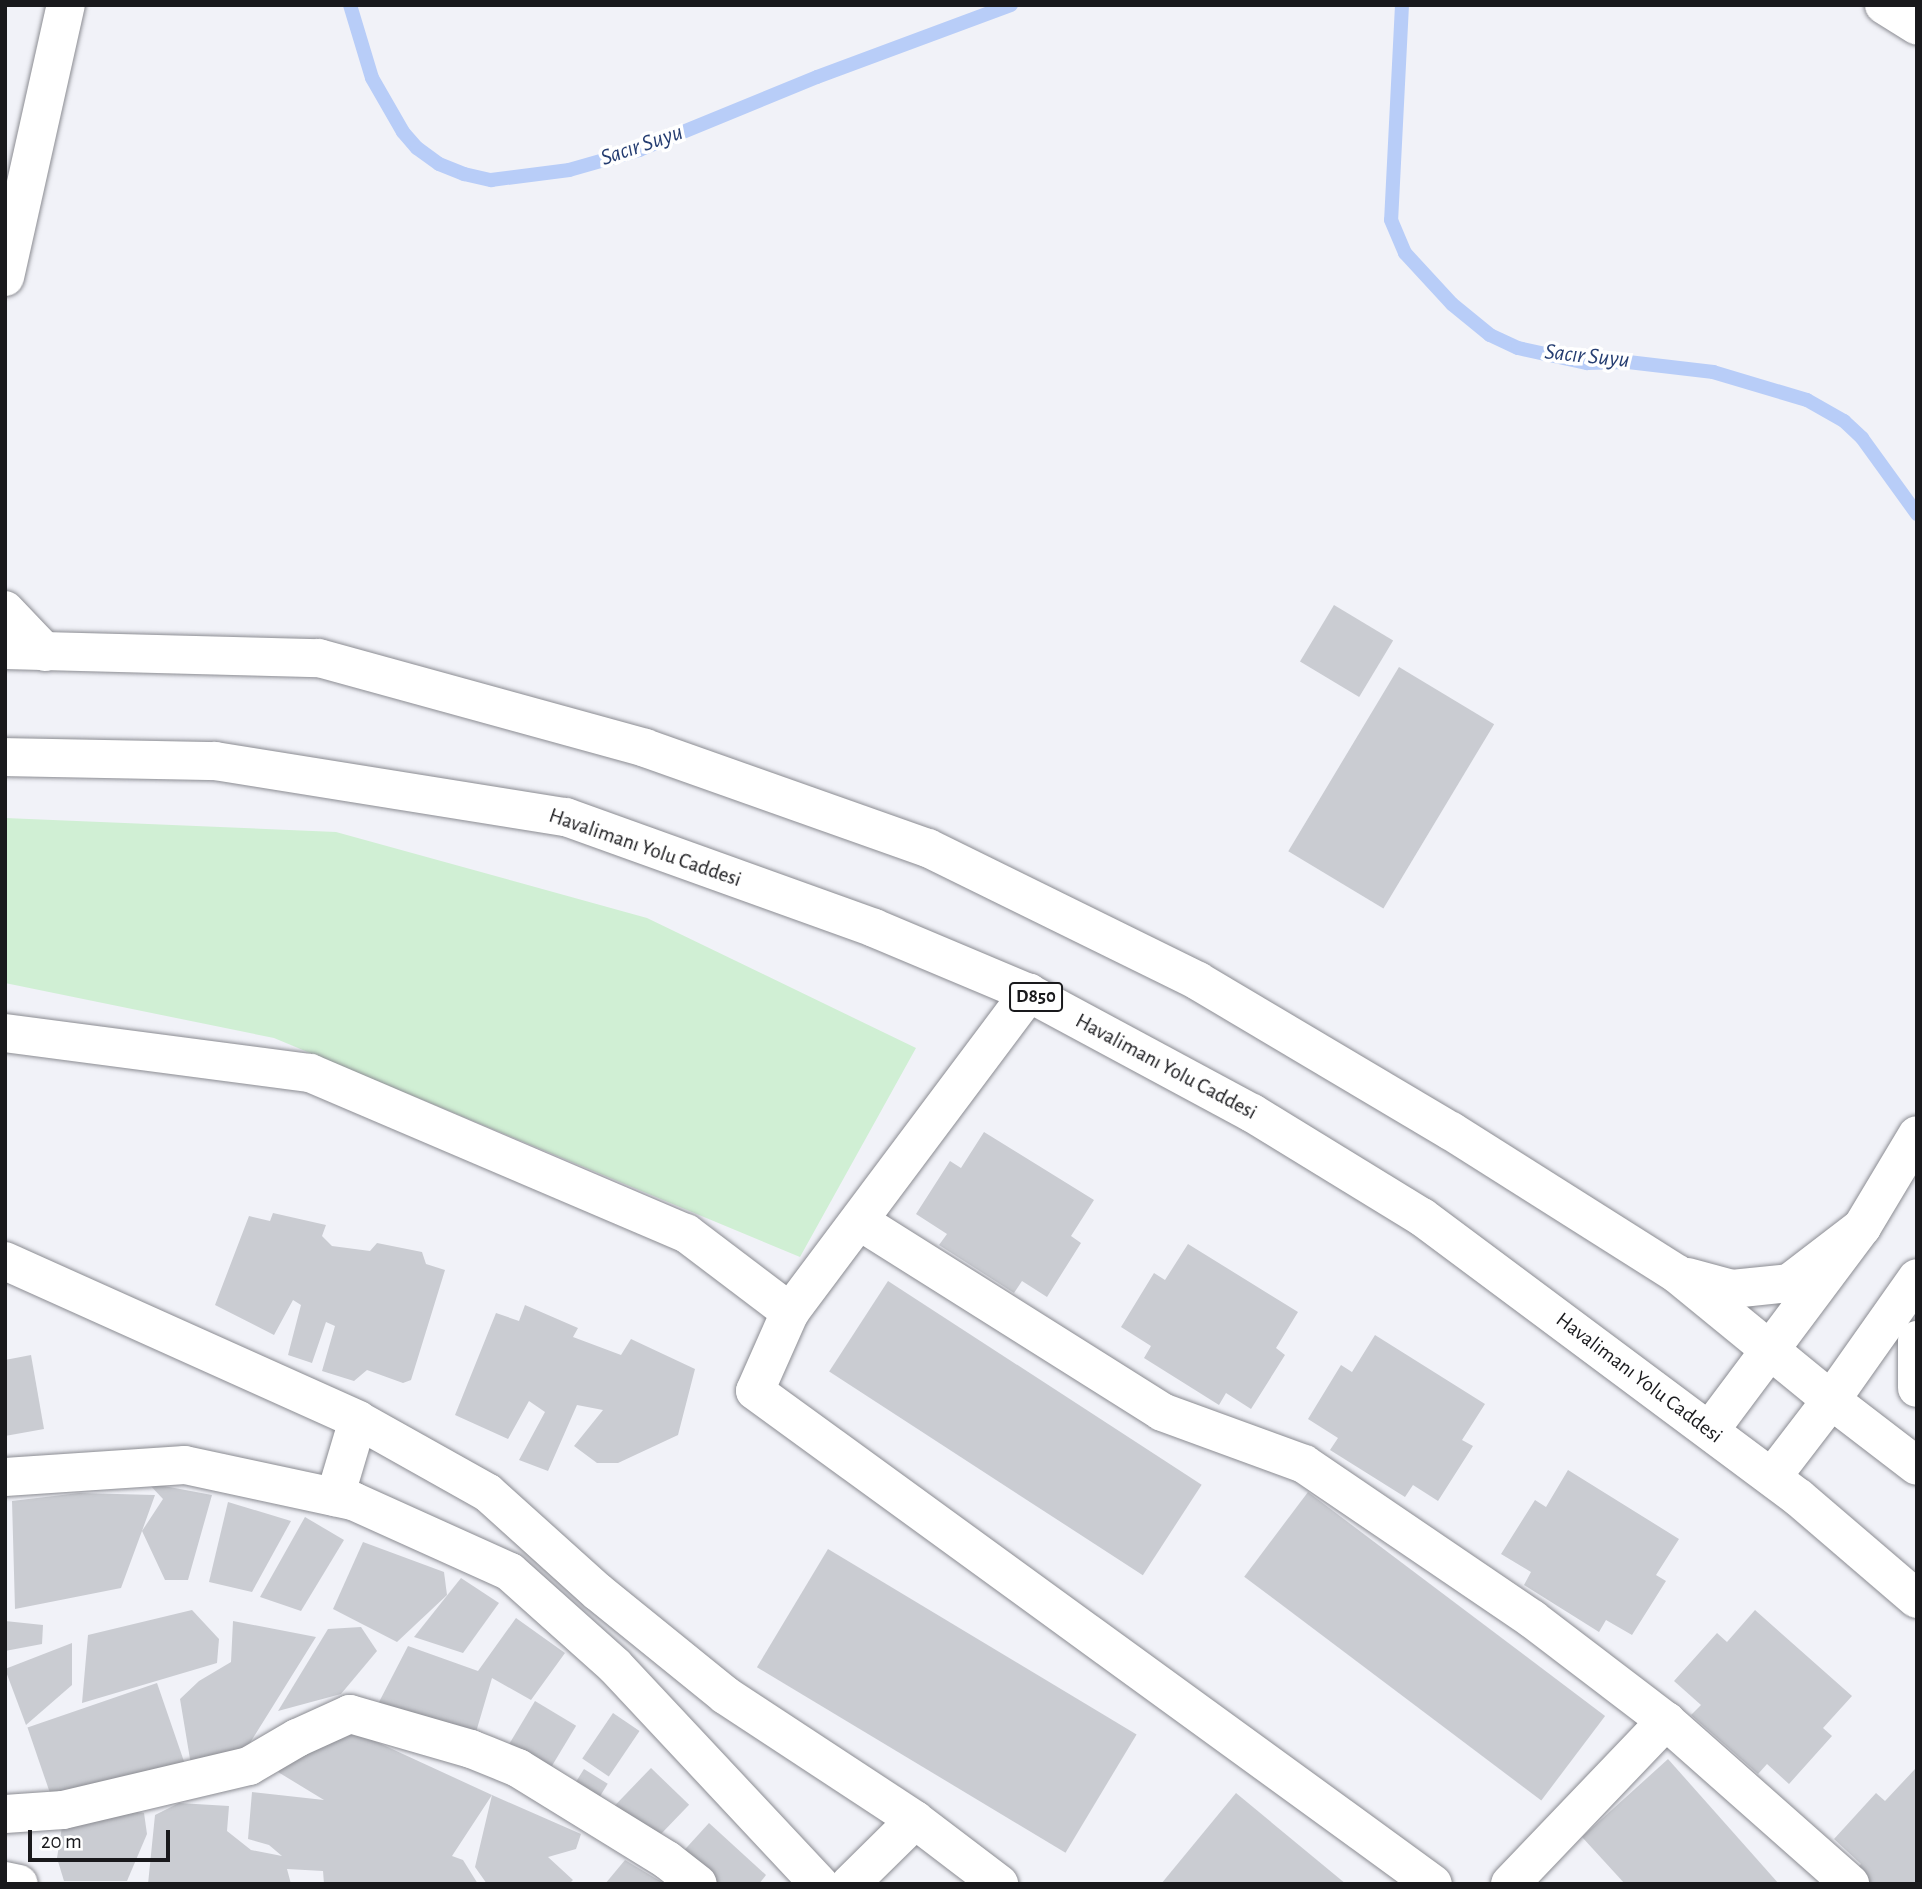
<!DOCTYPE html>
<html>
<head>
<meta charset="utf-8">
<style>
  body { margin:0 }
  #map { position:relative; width:1922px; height:1889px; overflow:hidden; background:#f1f2f8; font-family:"Alegreya Sans",sans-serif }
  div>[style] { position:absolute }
  .green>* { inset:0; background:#d0efd4 }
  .stream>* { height:14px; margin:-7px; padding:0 7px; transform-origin:7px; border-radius:7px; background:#b8cdf8 }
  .building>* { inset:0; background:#caccd2; transform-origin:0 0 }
  .roads { filter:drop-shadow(0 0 2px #8b8c92) drop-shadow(0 0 2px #8b8c92) }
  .minor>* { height:38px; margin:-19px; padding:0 19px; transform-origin:19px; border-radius:19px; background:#fff }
  .major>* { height:38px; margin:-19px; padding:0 19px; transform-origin:19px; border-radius:19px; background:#fff }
  .highway>* { height:38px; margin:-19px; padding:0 19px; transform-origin:19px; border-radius:19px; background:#fff }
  span { translate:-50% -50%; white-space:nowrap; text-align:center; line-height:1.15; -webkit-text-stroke:7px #fff; paint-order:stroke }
  .shield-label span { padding:2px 5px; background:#fff; border:2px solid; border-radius:5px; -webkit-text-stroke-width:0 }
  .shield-label { font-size:19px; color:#19191c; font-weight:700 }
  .street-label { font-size:21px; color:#19191c }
  .water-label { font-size:23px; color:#253d71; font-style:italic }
  .frame { position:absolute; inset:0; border:7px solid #19191c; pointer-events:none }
  .scale { position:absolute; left:28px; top:1830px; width:142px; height:32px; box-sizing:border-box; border:4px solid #19191c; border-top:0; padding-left:9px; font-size:21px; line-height:24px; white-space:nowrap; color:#19191c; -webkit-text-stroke:5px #fff; paint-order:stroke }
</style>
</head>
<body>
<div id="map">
  <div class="green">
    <i style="clip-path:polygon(5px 818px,336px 832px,647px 918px,916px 1048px,800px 1257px,274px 1038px,5px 983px)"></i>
  </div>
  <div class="stream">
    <i style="left:350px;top:5px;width:76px;rotate:73.2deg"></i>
    <i style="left:372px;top:78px;width:62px;rotate:60.1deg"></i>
    <i style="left:403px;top:132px;width:21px;rotate:49deg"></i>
    <i style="left:417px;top:148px;width:27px;rotate:36deg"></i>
    <i style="left:439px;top:164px;width:27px;rotate:22deg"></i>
    <i style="left:464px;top:174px;width:28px;rotate:13deg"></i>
    <i style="left:491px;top:180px;width:79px;rotate:-7.3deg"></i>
    <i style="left:569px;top:170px;width:73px;rotate:-15.9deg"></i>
    <i style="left:639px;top:150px;width:192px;rotate:-22.3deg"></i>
    <i style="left:817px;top:77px;width:207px;rotate:-20.4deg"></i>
    <i style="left:1402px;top:5px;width:215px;rotate:92.9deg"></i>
    <i style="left:1391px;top:220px;width:36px;rotate:67deg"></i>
    <i style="left:1405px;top:253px;width:69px;rotate:47.3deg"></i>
    <i style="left:1452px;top:304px;width:49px;rotate:39.2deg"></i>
    <i style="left:1490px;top:335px;width:31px;rotate:25deg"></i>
    <i style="left:1518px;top:348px;width:71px;rotate:12.3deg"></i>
    <i style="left:1587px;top:363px;width:41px;rotate:-1.4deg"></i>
    <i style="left:1628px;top:362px;width:86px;rotate:6.7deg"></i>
    <i style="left:1713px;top:372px;width:98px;rotate:16.6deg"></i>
    <i style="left:1807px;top:400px;width:43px;rotate:29.6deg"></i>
    <i style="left:1844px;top:421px;width:25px;rotate:43deg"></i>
    <i style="left:1862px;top:438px;width:94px;rotate:54.1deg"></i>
  </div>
  <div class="building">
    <i style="left:1334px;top:605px;width:69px;height:66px;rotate:31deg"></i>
    <i style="left:1399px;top:667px;width:111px;height:215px;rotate:31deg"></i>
    <i style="clip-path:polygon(984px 1132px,1094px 1200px,1071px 1236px,1081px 1243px,1047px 1297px,1022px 1281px,1014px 1293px,939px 1245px,947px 1234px,916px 1214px,950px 1161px,961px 1168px)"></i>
    <i style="clip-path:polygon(273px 1213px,326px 1225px,322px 1236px,332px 1246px,370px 1251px,377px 1243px,422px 1252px,426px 1264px,445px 1270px,411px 1380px,403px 1383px,367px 1370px,354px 1381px,322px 1371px,335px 1326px,326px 1322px,312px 1363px,288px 1355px,301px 1305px,293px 1300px,274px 1335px,215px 1305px,249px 1216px,270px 1221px)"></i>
    <i style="clip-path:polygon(1188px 1244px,1298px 1312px,1276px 1348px,1285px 1355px,1251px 1409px,1226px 1393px,1219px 1405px,1144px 1358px,1151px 1346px,1121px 1327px,1154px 1273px,1165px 1280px)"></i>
    <i style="left:888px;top:1281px;width:374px;height:108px;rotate:33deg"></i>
    <i style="clip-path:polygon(525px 1305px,578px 1328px,573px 1337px,621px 1355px,631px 1339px,695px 1369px,678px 1435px,618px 1463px,597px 1463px,574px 1446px,603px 1410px,577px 1405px,548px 1471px,519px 1460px,545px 1412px,529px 1401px,508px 1439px,455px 1415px,496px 1313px,519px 1321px)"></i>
    <i style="clip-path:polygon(1375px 1335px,1485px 1404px,1462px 1440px,1473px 1446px,1438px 1501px,1413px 1485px,1405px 1497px,1330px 1450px,1338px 1438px,1308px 1419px,1341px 1365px,1352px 1372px)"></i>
    <i style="clip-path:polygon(31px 1355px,44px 1429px,5px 1436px,5px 1360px)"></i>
    <i style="clip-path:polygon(1568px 1470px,1679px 1539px,1656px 1575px,1666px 1581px,1632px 1635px,1606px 1620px,1599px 1632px,1524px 1585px,1531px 1572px,1501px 1554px,1535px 1500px,1546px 1507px)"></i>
    <i style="clip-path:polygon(148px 1483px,212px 1495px,188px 1580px,165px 1580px,142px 1531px,121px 1588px,15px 1609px,12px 1501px,79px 1493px,155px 1495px,142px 1531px,163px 1499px)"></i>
    <i style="left:1308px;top:1492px;width:372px;height:106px;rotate:37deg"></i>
    <i style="clip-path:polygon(228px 1502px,291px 1521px,252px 1592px,209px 1582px)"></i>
    <i style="clip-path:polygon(305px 1517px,344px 1540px,301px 1611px,260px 1597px)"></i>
    <i style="clip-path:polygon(363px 1542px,444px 1572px,447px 1595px,397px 1642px,333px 1609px)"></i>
    <i style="left:828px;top:1549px;width:360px;height:138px;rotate:31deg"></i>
    <i style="clip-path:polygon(461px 1578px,499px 1603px,463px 1653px,414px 1637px)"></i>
    <i style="clip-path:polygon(192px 1610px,219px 1639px,217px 1663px,82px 1703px,88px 1635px)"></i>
    <i style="clip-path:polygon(1755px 1610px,1852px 1696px,1823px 1728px,1832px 1736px,1789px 1784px,1767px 1764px,1758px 1774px,1691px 1715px,1701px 1705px,1674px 1681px,1717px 1633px,1727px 1642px)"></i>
    <i style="clip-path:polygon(516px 1618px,565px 1653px,531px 1700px,492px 1678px,471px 1749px,378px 1704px,408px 1646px,478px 1671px)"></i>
    <i style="clip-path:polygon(5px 1621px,43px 1625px,42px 1644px,5px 1651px)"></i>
    <i style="clip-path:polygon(233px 1621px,316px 1637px,248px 1746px,191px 1765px,180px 1699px,199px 1681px,231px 1662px)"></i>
    <i style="clip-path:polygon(361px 1627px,377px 1651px,341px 1694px,278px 1711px,328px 1629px)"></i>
    <i style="clip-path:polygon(72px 1643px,72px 1685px,26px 1725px,5px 1669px)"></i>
    <i style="left:157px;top:1683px;width:87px;height:137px;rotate:71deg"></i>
    <i style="left:535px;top:1701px;width:48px;height:62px;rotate:31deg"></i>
    <i style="left:613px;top:1713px;width:32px;height:55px;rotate:34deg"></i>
    <i style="clip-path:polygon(353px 1731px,492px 1795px,452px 1856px,463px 1860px,478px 1884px,324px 1884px,323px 1871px,287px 1869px,291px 1884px,148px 1884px,155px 1815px,179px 1803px,229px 1806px,227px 1831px,251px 1850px,282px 1856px,269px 1845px,248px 1839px,252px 1792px,324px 1800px,278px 1772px,298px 1746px)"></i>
    <i style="clip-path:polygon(1668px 1759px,1779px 1884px,1625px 1884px,1582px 1837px)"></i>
    <i style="left:651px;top:1768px;width:53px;height:53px;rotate:44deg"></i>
    <i style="left:584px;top:1769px;width:28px;height:26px;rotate:32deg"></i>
    <i style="clip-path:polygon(1915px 1769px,1917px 1884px,1862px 1884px,1851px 1874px,1861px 1864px,1834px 1839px,1876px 1793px,1885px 1801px)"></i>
    <i style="clip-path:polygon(1236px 1793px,1346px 1884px,1161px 1884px)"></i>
    <i style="clip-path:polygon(492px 1795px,581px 1834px,576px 1849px,548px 1857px,573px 1880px,569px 1884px,487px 1884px,475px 1867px)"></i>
    <i style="clip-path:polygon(109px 1808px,144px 1813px,147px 1834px,127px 1881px,64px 1881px,57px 1858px,64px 1814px)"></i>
    <i style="clip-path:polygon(709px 1823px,766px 1875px,759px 1884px,707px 1884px,678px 1857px)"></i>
    <i style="clip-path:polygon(625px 1860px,665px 1884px,605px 1884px)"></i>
  </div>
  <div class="roads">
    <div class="minor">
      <i style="left:1884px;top:5px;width:39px;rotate:32deg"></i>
      <i style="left:5px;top:277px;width:279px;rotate:-77.4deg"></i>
      <i style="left:5px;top:610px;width:58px;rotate:46.4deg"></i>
      <i style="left:5px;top:1033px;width:308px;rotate:7.5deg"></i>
      <i style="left:310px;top:1073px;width:409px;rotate:23.1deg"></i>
      <i style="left:686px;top:1233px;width:131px;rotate:37.2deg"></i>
      <i style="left:790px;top:1312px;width:399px;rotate:-53.2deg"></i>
      <i style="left:859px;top:1221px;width:358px;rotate:32.2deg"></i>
      <i style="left:1162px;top:1412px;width:151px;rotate:20.1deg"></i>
      <i style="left:1304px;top:1464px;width:276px;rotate:34.2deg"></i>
      <i style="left:1532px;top:1619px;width:168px;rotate:37.3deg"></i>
      <i style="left:1666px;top:1721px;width:246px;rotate:41.5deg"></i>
      <i style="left:5px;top:1261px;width:387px;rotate:24.2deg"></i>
      <i style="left:358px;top:1420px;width:149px;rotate:29.3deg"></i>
      <i style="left:488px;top:1493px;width:148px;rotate:42deg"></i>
      <i style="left:598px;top:1592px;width:164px;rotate:39deg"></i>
      <i style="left:725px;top:1695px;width:227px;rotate:33.3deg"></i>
      <i style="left:915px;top:1820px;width:106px;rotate:37.3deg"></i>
      <i style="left:790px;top:1312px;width:86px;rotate:113.9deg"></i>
      <i style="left:755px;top:1391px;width:838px;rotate:36.02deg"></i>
      <i style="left:5px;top:1477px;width:180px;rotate:-3.8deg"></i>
      <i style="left:185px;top:1465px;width:172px;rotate:12.1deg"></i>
      <i style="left:353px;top:1501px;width:172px;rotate:24.3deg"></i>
      <i style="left:510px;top:1572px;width:141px;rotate:41.8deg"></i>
      <i style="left:615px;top:1666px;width:299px;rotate:46.9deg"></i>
      <i style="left:335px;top:1497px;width:80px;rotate:-73.4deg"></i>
      <i style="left:5px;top:1814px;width:58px;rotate:-3.9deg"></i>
      <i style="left:63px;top:1810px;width:191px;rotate:-13.3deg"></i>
      <i style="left:249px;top:1766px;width:56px;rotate:-30.3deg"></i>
      <i style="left:297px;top:1738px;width:58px;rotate:-24.4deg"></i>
      <i style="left:350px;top:1714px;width:126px;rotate:16.1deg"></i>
      <i style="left:471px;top:1749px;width:51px;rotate:22deg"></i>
      <i style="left:518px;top:1768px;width:175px;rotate:31.7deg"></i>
      <i style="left:667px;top:1860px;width:39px;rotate:38deg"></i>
      <i style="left:5px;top:1881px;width:14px;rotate:12deg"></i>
      <i style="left:850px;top:1884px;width:91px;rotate:-44.6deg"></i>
      <i style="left:1510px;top:1884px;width:226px;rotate:-46.3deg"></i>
    </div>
    <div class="major">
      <i style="left:1710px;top:1430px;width:254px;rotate:-53.2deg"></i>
      <i style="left:1862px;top:1227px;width:107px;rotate:-59.1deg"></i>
      <i style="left:1772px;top:1477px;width:97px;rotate:-52.5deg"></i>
      <i style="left:1831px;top:1400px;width:149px;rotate:-54.8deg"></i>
    </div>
    <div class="highway">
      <i style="left:5px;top:650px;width:314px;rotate:1.5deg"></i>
      <i style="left:319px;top:658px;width:338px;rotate:15.4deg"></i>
      <i style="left:645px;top:748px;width:300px;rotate:19.5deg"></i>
      <i style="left:928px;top:848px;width:301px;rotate:26.2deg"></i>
      <i style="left:1198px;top:981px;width:294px;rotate:30.7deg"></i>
      <i style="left:1451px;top:1131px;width:267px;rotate:32.3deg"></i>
      <i style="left:1677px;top:1274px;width:199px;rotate:39.3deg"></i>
      <i style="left:1831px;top:1400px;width:108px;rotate:37.5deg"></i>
      <i style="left:5px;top:757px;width:210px;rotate:1.1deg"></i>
      <i style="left:215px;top:761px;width:355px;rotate:9.1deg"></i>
      <i style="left:566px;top:817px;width:327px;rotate:19.8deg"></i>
      <i style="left:874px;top:928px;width:168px;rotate:22.8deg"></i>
      <i style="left:1029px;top:993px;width:253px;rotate:28.3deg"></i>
      <i style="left:1252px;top:1113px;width:199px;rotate:31.5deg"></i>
      <i style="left:1422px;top:1217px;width:470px;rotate:36.7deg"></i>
      <i style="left:1799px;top:1498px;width:155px;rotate:40.6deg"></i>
      <i style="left:1688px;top:1277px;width:46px;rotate:15.3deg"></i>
      <i style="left:1732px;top:1289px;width:57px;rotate:-6deg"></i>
      <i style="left:1789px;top:1283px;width:92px;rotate:-37.5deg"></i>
      <i style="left:1917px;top:1340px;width:48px;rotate:90deg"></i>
    </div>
  </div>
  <div class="shield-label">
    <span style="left:1036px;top:997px">D850</span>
  </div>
  <div class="street-label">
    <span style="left:645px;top:848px;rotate:19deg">Havalimanı Yolu Caddesi</span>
    <span style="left:1166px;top:1067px;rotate:28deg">Havalimanı Yolu Caddesi</span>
    <span style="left:1639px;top:1378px;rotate:37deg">Havalimanı Yolu Caddesi</span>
  </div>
  <div class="water-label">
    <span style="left:642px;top:146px;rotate:-19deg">Sacır Suyu</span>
    <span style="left:1587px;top:357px;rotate:6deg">Sacır Suyu</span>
  </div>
  <div class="frame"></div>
  <div class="scale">20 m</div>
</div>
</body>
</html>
